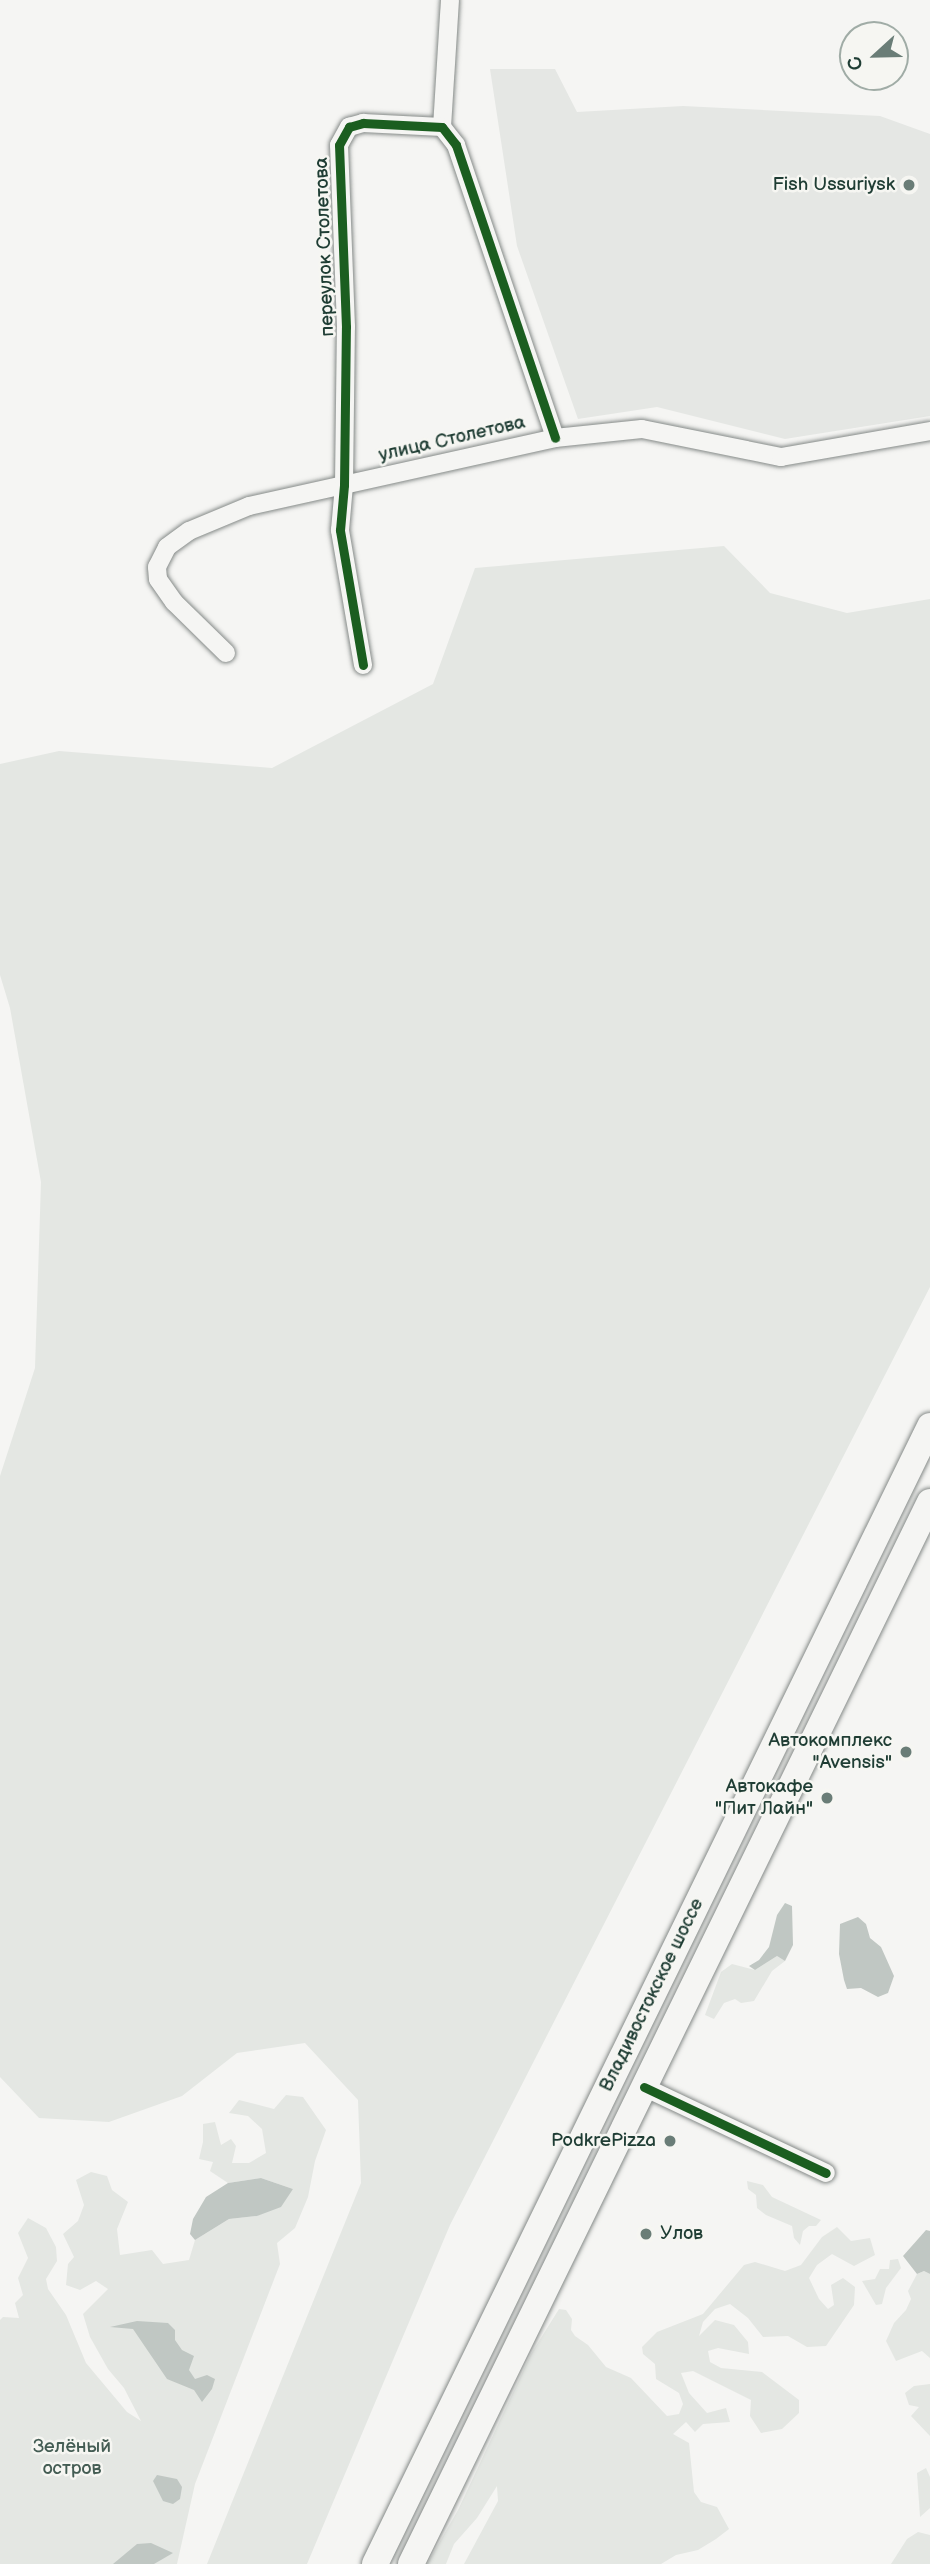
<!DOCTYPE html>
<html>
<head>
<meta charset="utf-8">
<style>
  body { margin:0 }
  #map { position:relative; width:930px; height:2564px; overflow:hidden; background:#f5f5f3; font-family:"Balsamiq Sans",sans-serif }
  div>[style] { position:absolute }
  .built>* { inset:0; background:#e5e7e4 }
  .green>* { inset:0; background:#e4e7e3 }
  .water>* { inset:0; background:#c0c7c3 }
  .roads { filter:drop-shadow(0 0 2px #858a88) drop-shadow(0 0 2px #858a88) }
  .minor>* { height:18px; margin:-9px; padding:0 9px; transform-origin:9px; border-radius:9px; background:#f5f5f3 }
  .highway>* { height:26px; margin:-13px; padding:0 13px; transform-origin:13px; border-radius:13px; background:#f5f5f3 }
  .cycleway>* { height:9px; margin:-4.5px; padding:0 4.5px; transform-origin:4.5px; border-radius:4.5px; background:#1b5e20 }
  .dots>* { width:19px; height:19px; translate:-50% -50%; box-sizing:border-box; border:4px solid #f6f6f2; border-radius:50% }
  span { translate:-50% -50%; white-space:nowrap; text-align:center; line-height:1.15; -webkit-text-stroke:5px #f6f6f2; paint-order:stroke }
  .poi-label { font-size:19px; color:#1f3d34 }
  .right { translate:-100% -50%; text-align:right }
  .left { translate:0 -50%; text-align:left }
  .street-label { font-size:19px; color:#1f3d34 }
  .park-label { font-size:19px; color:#445d54 }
  .north { position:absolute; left:839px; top:21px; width:70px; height:70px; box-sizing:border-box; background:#f6f6f2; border:2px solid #a0aca6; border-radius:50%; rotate:248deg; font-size:19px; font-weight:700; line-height:28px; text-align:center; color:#1f3d34 }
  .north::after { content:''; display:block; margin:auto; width:24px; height:32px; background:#6a7d77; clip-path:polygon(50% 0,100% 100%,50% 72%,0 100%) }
</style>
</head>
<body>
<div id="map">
  <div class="built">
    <i style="clip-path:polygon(490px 69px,555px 69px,577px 112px,683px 106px,880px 116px,930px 134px,930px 416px,785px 439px,657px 407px,578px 419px,517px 246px)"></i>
  </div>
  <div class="green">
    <i style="clip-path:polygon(724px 546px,770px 593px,847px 613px,930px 599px,930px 1287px,450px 2225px,307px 2564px,207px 2564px,361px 2183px,358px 2100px,305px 2043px,237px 2053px,182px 2096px,109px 2122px,39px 2118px,0 2077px,0 1476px,35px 1368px,41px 1182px,10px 1008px,0 975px,0 764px,59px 751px,272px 768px,433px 684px,475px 568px)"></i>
    <i style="clip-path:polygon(777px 1956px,785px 1961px,772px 1971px,754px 2001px,741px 2003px,735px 1999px,724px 2003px,714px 2019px,705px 2015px,721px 1972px,732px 1964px,755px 1970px)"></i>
    <i style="clip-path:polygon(286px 2095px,303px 2097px,326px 2130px,315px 2161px,308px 2197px,295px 2228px,277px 2243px,280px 2264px,195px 2484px,177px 2564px,0 2564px,0 2320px,3px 2317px,19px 2318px,15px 2303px,23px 2295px,18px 2278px,28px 2258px,18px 2233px,28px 2218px,46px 2228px,56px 2247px,57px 2261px,46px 2279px,48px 2289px,66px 2315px,86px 2363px,127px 2412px,141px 2421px,124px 2388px,108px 2369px,90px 2337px,83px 2314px,108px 2289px,96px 2281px,80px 2290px,66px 2285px,68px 2264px,74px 2257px,63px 2234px,78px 2221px,84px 2205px,76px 2180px,91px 2172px,107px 2176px,112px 2190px,128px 2202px,117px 2229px,120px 2255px,152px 2250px,163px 2264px,189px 2260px,195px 2240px,229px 2219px,257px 2216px,293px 2189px,261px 2178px,228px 2183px,210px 2171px,213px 2162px,199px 2159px,203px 2142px,203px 2124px,215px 2122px,221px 2145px,231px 2139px,236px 2146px,232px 2163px,249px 2163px,266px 2153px,262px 2129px,248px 2116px,229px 2113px,239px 2100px,274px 2109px)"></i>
    <i style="clip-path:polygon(747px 2181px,763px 2185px,772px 2197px,821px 2220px,816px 2226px,809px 2226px,803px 2231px,800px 2245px,794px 2238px,792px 2226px,766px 2215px,757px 2208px,756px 2195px,748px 2189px)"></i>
    <i style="clip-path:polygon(837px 2227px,851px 2241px,870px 2238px,875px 2255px,854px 2266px,832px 2254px,817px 2265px,809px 2278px,819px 2299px,828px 2309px,834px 2305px,831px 2285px,843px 2278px,855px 2287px,854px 2305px,826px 2346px,807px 2347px,788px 2336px,763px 2337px,748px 2318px,730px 2304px,715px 2309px,703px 2322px,699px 2336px,715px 2320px,734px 2325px,748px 2342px,749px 2354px,718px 2348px,708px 2351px,710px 2362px,721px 2368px,762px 2372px,799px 2400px,799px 2413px,782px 2429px,761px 2433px,750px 2416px,751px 2400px,693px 2371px,681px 2373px,689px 2393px,707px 2413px,726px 2408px,730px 2422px,703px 2424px,695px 2432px,686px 2422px,673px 2434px,689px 2443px,694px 2492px,701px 2502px,717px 2507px,729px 2529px,716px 2539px,698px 2550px,676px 2555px,661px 2564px,464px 2564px,498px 2501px,497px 2486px,477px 2518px,454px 2544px,446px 2564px,427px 2564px,458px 2510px,531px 2354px,559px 2309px,566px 2310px,572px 2319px,571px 2330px,575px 2336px,588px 2345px,606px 2367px,631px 2378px,667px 2416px,679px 2414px,683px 2404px,679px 2393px,656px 2379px,655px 2364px,643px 2354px,642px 2347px,657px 2332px,703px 2314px,744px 2265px,755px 2262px,785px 2271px,801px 2265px,822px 2237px)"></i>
    <i style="clip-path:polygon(898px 2259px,901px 2268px,886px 2288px,882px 2304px,876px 2305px,862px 2281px,875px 2279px,880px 2269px,889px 2269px,890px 2260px)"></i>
    <i style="clip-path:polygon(924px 2271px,930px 2274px,930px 2358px,922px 2351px,896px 2361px,886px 2341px,894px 2323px,906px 2310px,911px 2299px,908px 2291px,917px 2274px)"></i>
    <i style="clip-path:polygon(930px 2384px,930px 2436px,911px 2416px,919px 2407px,909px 2405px,905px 2393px,914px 2386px)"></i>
    <i style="clip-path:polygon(926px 2468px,930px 2477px,930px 2508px,920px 2517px,917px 2473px)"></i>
    <i style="clip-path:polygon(918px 2532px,930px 2535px,930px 2564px,891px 2564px,907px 2539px)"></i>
  </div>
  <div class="water">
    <i style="clip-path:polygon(785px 1903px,792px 1906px,793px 1945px,785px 1961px,777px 1956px,755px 1970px,749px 1966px,759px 1960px,769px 1947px,777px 1915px)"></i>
    <i style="clip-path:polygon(858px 1917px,866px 1924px,870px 1938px,881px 1947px,894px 1976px,888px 1993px,878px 1997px,861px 1988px,847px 1989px,844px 1980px,839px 1954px,840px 1924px)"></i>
    <i style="clip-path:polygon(261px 2178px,293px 2189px,281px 2207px,257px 2216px,229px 2219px,195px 2240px,190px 2234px,193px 2219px,206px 2197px,228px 2183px)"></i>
    <i style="clip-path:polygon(926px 2230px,930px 2231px,930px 2274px,924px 2271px,917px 2274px,903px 2256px)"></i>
    <i style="clip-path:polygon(137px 2321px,168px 2323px,175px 2330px,175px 2340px,182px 2350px,194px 2356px,189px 2370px,195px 2379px,207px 2375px,215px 2379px,212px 2389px,202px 2402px,194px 2390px,167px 2379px,133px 2329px,110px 2327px)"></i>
    <i style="clip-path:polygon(157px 2475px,177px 2479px,182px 2487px,180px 2499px,173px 2504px,163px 2501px,153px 2481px)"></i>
    <i style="clip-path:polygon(151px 2543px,173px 2553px,154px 2564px,113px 2564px,137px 2544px)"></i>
  </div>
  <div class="roads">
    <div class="minor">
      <i style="left:442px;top:127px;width:127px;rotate:-86.4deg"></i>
      <i style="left:226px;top:653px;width:73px;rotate:-135.6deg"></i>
      <i style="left:174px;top:602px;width:28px;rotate:-125deg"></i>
      <i style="left:158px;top:579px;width:12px;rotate:-95deg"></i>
      <i style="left:157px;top:567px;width:22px;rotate:-63deg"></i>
      <i style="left:167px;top:547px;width:27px;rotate:-36deg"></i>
      <i style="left:189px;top:531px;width:65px;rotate:-22.6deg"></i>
      <i style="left:249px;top:506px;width:313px;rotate:-12.5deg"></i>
      <i style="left:555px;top:438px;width:87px;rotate:-5.9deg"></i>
      <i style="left:642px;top:429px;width:142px;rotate:11.4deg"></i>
      <i style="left:781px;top:457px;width:151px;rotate:-9.9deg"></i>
      <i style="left:363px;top:665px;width:137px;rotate:-99.7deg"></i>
      <i style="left:340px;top:530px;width:45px;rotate:-84.9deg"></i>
      <i style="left:344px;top:485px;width:158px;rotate:-89.3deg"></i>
      <i style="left:346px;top:327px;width:182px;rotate:-92.2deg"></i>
      <i style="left:339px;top:145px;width:21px;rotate:-61deg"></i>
      <i style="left:349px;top:127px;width:15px;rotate:-16deg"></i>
      <i style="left:363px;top:123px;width:79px;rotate:2.9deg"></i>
      <i style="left:442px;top:127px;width:23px;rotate:52deg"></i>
      <i style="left:456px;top:145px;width:309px;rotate:71.3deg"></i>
      <i style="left:644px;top:2087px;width:201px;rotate:25.3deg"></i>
    </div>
    <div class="highway">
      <i style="left:375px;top:2564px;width:1266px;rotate:-64deg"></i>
      <i style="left:411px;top:2564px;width:1182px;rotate:-63.96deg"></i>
    </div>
  </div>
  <div class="cycleway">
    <i style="left:363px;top:665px;width:137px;rotate:-99.7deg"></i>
    <i style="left:340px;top:530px;width:45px;rotate:-84.9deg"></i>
    <i style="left:344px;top:485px;width:158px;rotate:-89.3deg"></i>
    <i style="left:346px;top:327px;width:182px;rotate:-92.2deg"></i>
    <i style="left:339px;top:145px;width:21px;rotate:-61deg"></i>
    <i style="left:349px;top:127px;width:15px;rotate:-16deg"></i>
    <i style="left:363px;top:123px;width:79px;rotate:2.9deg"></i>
    <i style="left:442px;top:127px;width:23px;rotate:52deg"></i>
    <i style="left:456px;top:145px;width:309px;rotate:71.3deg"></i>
    <i style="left:644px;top:2087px;width:201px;rotate:25.3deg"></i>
  </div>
  <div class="dots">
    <i style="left:909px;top:185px;background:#6a7d77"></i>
    <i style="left:906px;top:1752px;background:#6a7d77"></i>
    <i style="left:827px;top:1798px;background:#6a7d77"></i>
    <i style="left:670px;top:2141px;background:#6a7d77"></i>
    <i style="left:646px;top:2234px;background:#6a7d77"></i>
  </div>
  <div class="poi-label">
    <span class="right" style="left:895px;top:185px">Fish Ussuriysk</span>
    <span class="right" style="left:892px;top:1752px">Автокомплекс<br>"Avensis"</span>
    <span class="right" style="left:813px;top:1798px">Автокафе<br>"Пит Лайн"</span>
    <span class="right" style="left:656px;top:2141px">PodkrePizza</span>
    <span class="left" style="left:660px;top:2234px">Улов</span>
  </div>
  <div class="street-label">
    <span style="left:325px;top:247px;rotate:-92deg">переулок Столетова</span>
    <span style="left:452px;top:439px;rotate:-13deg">улица Столетова</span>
    <span style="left:652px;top:1995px;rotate:-64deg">Владивостокское шоссе</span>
  </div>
  <div class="park-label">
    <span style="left:72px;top:2458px">Зелёный<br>остров</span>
  </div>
  <div class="north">С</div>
</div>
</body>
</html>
